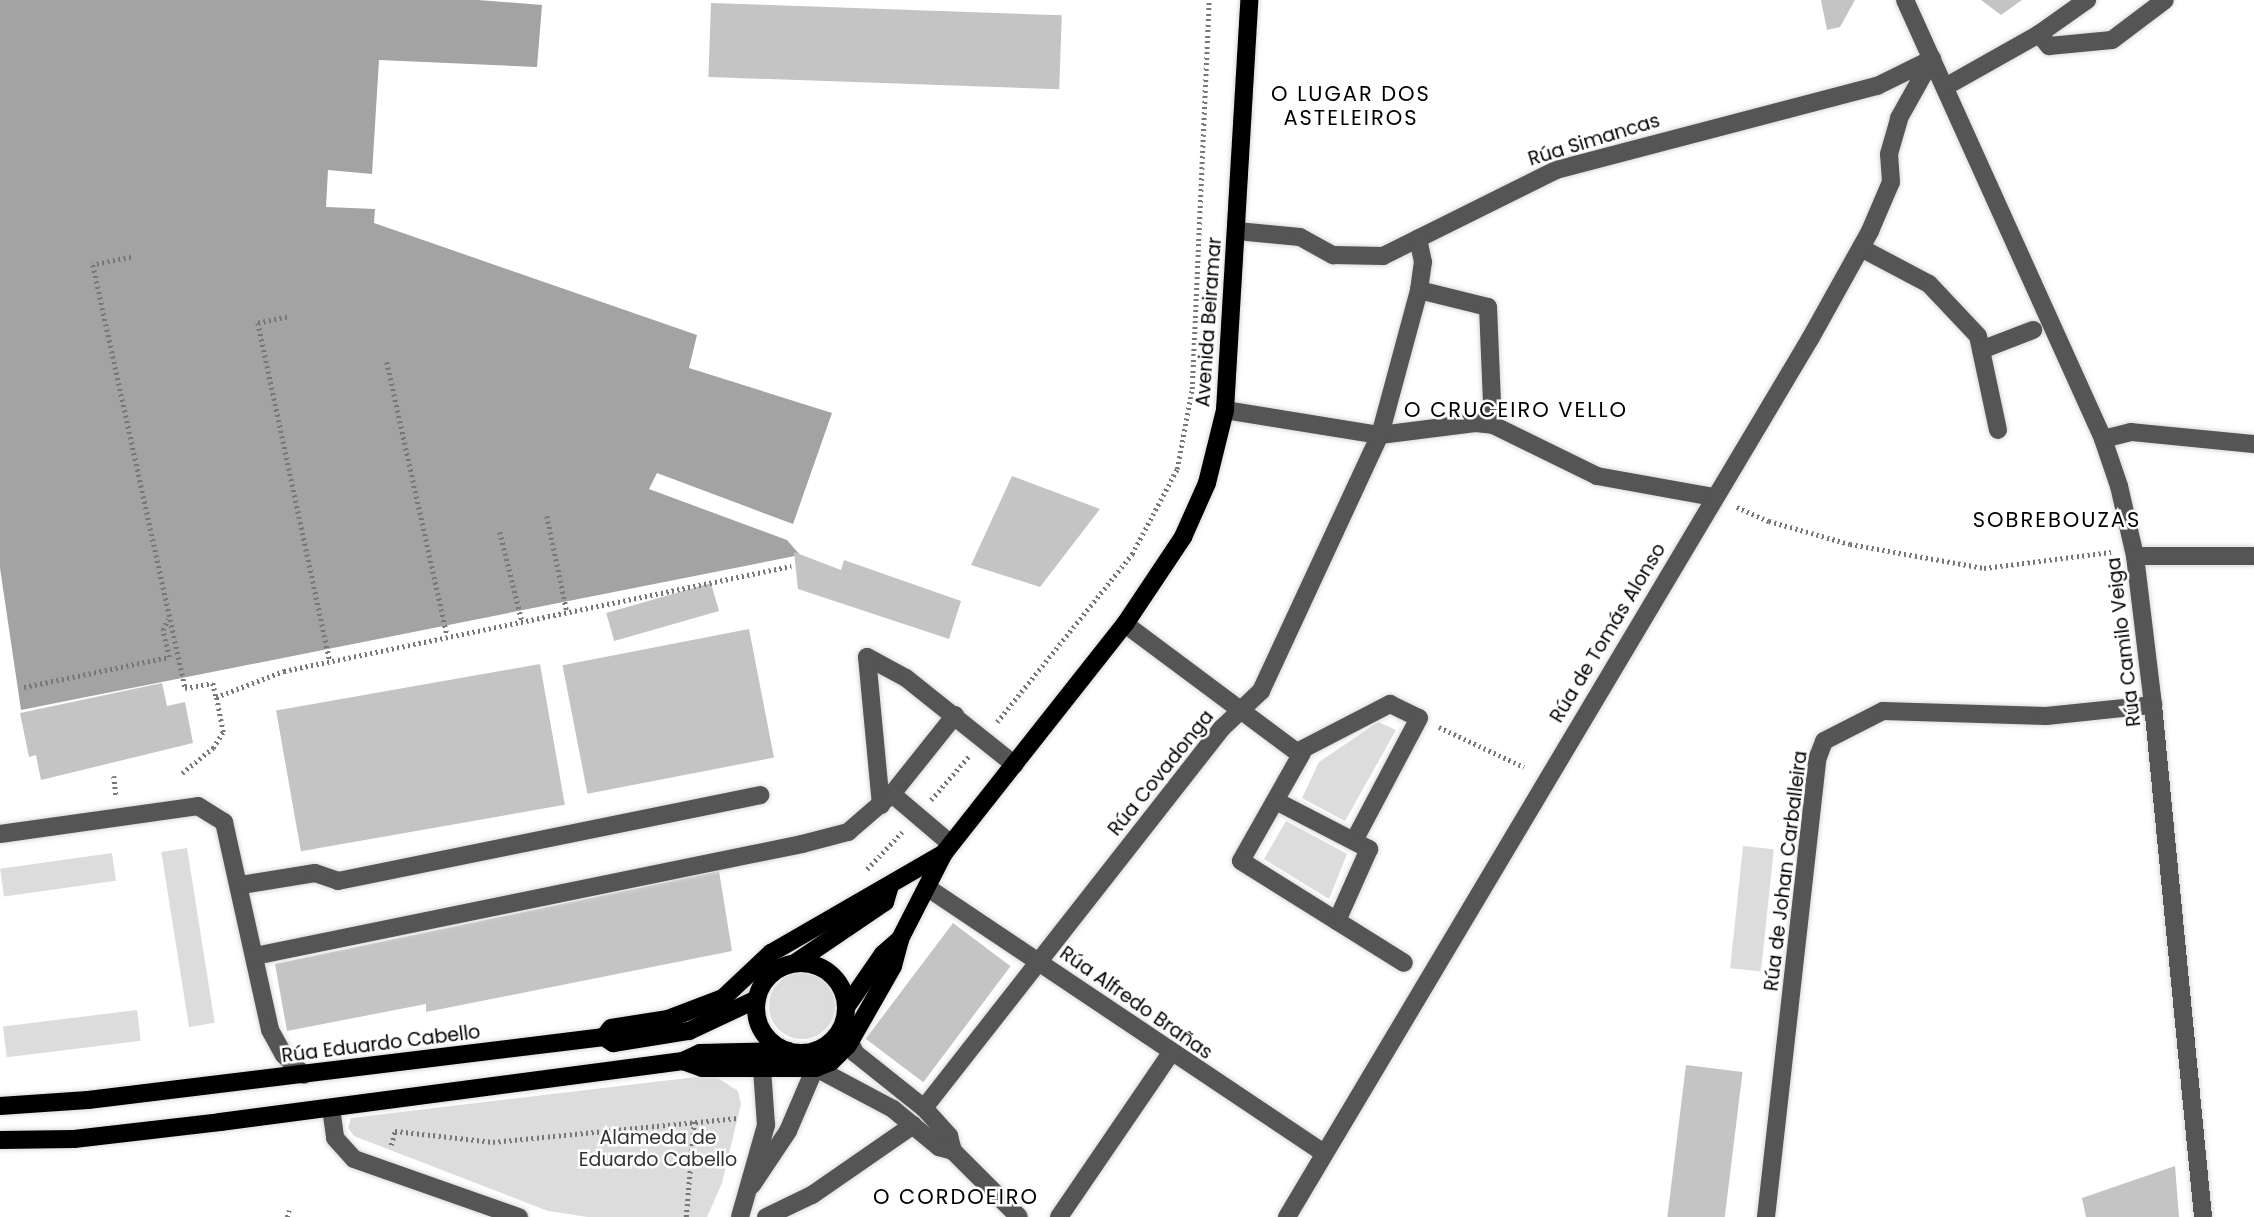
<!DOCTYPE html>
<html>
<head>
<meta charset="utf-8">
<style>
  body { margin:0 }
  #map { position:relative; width:2254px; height:1217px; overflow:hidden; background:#fff; font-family:Poppins,sans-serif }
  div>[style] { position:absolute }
  .green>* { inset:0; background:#dcdcdc; transform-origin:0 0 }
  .round { border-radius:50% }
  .water>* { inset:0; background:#a3a3a3 }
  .building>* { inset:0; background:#c4c4c4; transform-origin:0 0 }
  .path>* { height:4.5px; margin-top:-2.25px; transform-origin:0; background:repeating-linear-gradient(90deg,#777 0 2px,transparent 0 5.5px) }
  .roads { filter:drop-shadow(0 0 2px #dbdbdb) drop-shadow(0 0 2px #dbdbdb) }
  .minor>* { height:18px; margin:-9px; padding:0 9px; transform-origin:9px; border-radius:9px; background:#555 }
  .major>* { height:18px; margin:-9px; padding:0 9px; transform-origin:9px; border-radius:9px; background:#000 }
  .major>.ring { margin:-9px; padding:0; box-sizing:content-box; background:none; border:18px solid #000; border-radius:50% }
  span { translate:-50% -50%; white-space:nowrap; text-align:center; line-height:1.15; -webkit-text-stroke:5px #fff; paint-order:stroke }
  .street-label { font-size:19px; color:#000 }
  .park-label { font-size:19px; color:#333 }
  .neighbourhood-label { font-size:21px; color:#000; letter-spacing:2px }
</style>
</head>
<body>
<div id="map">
  <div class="green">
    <i style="clip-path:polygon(1378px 722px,1396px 730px,1345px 821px,1302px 798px,1319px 762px)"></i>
    <i style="clip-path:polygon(1286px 821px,1347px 854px,1329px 899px,1264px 859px)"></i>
    <i style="left:1743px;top:846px;width:31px;height:123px;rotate:6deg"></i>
    <i style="left:187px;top:848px;width:177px;height:26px;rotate:81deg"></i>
    <i style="left:112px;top:853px;width:28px;height:113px;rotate:82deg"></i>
    <i class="round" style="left:769px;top:973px;width:66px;height:66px"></i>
    <i style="left:137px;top:1010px;width:31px;height:135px;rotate:83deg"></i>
    <i style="clip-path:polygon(713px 1075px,738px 1091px,741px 1104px,722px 1183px,707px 1217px,588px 1217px,548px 1211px,354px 1136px,348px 1128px,351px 1118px)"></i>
  </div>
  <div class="water">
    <i style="clip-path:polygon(0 0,478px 0,542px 5px,537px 67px,379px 60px,372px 174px,328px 170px,326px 207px,375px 209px,374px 223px,697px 335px,689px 368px,832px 413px,793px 524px,657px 473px,649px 489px,787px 540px,800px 555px,21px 710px,0 568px)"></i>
  </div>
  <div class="building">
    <i style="clip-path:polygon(1821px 0,1855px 0,1840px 27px,1827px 30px)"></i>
    <i style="clip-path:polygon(1981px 0,2022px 0,2001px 15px)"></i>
    <i style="left:711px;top:3px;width:351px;height:74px;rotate:2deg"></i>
    <i style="clip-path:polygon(1012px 476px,1100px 509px,1040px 587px,971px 565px)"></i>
    <i style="clip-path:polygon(794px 552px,841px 570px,844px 560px,961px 601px,949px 639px,798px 589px)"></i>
    <i style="left:711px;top:583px;width:29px;height:109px;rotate:74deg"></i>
    <i style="left:749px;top:629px;width:131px;height:190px;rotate:79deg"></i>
    <i style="left:540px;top:664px;width:143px;height:268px;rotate:80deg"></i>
    <i style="clip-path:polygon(162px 683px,167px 706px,185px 702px,193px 743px,41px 780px,36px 755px,29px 757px,20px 713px)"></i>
    <i style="clip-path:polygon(719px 871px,732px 951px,426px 1012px,426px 1004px,287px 1031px,275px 964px)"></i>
    <i style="left:953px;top:923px;width:72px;height:145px;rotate:37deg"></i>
    <i style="left:1686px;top:1065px;width:57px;height:153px;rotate:7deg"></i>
    <i style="clip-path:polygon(2175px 1166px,2179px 1217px,2086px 1217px,2082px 1198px)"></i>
  </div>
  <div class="path">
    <i style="left:131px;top:257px;width:39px;rotate:168deg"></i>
    <i style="left:93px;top:265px;width:433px;rotate:77.7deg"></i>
    <i style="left:185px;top:688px;width:28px;rotate:-10deg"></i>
    <i style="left:213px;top:683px;width:14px;rotate:78deg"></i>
    <i style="left:216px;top:697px;width:73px;rotate:-20.9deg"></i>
    <i style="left:284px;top:671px;width:518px;rotate:-11.7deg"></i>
    <i style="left:287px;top:317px;width:30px;rotate:168deg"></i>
    <i style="left:258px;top:323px;width:346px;rotate:78deg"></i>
    <i style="left:387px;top:362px;width:280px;rotate:77.6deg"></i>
    <i style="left:1737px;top:507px;width:35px;rotate:24deg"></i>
    <i style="left:1769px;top:521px;width:84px;rotate:15.9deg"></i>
    <i style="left:1850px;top:544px;width:136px;rotate:10.2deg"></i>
    <i style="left:1984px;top:568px;width:128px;rotate:-7.2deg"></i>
    <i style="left:547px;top:516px;width:98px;rotate:78.2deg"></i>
    <i style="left:500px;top:532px;width:92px;rotate:76.1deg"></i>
    <i style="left:24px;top:687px;width:148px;rotate:-11.7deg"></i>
    <i style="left:169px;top:657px;width:28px;rotate:-103deg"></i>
    <i style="left:163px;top:630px;width:12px;rotate:-66deg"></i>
    <i style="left:997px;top:722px;width:216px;rotate:-51.2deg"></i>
    <i style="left:1132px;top:554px;width:96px;rotate:-62.1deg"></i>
    <i style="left:1177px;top:469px;width:81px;rotate:-79.4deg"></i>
    <i style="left:1192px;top:389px;width:389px;rotate:-87.5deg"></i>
    <i style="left:1439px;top:727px;width:94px;rotate:25.2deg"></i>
    <i style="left:182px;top:773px;width:40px;rotate:-39deg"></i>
    <i style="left:213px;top:748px;width:19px;rotate:-58deg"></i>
    <i style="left:223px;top:732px;width:36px;rotate:-101deg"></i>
    <i style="left:114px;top:776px;width:19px;rotate:84deg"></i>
    <i style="left:931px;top:800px;width:58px;rotate:-49.2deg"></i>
    <i style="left:867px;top:869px;width:51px;rotate:-46.6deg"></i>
    <i style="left:391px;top:1145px;width:15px;rotate:-74deg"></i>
    <i style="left:395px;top:1131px;width:99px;rotate:6.4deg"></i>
    <i style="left:493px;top:1142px;width:246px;rotate:-5.6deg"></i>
    <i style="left:287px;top:1217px;width:7px;rotate:-74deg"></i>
    <i style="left:686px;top:1217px;width:96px;rotate:-85.2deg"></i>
  </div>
  <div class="roads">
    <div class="minor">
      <i style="left:1905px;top:0;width:482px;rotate:65.7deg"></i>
      <i style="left:2103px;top:439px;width:50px;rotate:71.2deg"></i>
      <i style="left:2119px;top:486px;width:72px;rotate:77.1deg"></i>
      <i style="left:2135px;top:556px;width:150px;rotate:83.1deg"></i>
      <i style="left:2153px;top:705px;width:514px;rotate:84.42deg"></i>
      <i style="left:2039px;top:34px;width:16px;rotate:50deg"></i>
      <i style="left:2049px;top:46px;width:63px;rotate:-5.4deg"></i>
      <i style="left:2112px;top:40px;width:66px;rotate:-37deg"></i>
      <i style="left:1945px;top:87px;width:108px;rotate:-29.4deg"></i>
      <i style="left:2039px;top:34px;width:59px;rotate:-35.3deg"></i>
      <i style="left:1237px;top:231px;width:63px;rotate:5.4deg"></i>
      <i style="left:1300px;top:237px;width:38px;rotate:29deg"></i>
      <i style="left:1333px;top:255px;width:50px;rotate:1.1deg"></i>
      <i style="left:1383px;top:256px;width:193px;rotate:-26.4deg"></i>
      <i style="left:1556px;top:170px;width:332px;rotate:-14.7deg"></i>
      <i style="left:1877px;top:86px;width:61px;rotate:-26.1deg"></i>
      <i style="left:1861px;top:248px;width:77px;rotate:27.9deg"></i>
      <i style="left:1929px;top:284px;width:71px;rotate:46.7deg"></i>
      <i style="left:1978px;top:336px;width:96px;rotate:78deg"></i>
      <i style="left:1419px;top:290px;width:71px;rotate:13.8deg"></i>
      <i style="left:1488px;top:307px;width:118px;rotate:87.6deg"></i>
      <i style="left:1981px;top:350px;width:56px;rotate:-21deg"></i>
      <i style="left:1225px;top:410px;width:157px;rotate:9.2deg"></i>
      <i style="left:1380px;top:435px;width:96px;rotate:-7.2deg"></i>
      <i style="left:1475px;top:423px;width:18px;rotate:6deg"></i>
      <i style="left:1493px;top:425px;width:116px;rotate:26.1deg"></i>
      <i style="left:1597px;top:476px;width:119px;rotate:10.2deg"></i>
      <i style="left:2103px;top:439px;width:29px;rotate:-14deg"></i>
      <i style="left:2131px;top:432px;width:124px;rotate:5.6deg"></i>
      <i style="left:2135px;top:556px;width:119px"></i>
      <i style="left:1125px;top:624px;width:214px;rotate:36.7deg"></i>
      <i style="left:1297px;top:752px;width:105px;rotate:-27.3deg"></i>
      <i style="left:1390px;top:704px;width:32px;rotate:26deg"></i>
      <i style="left:1419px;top:718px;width:139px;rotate:117.9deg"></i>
      <i style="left:867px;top:657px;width:44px;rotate:28.3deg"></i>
      <i style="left:906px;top:678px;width:139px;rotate:38.6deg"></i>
      <i style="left:867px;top:657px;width:149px;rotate:84.6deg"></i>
      <i style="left:1302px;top:753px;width:124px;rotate:119.5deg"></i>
      <i style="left:1241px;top:861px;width:192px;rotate:32deg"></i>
      <i style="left:892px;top:794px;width:101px;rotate:-51.4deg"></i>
      <i style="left:1276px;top:801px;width:105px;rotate:27.3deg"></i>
      <i style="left:1369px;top:849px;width:79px;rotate:114deg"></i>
      <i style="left:0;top:834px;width:200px;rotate:-8deg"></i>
      <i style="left:198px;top:806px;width:31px;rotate:32deg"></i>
      <i style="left:224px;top:822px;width:213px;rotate:77.5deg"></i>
      <i style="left:270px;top:1030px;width:29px;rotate:61deg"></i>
      <i style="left:284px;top:1055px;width:28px;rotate:45deg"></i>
      <i style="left:241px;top:885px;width:75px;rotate:-9.2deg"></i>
      <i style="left:315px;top:873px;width:24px;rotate:19deg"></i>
      <i style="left:338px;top:881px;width:431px;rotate:-11.5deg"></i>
      <i style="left:928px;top:888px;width:474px;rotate:33.8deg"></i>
      <i style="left:255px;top:956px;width:558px;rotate:-11.57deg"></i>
      <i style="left:802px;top:844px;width:48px;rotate:-14.6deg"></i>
      <i style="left:848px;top:832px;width:58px;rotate:-40.8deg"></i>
      <i style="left:892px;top:794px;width:77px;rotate:40.3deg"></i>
      <i style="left:843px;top:1026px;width:30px;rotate:66deg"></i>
      <i style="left:855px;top:1053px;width:88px;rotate:38.6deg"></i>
      <i style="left:924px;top:1108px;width:38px;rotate:48deg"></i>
      <i style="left:949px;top:1136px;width:16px;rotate:75deg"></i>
      <i style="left:816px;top:1068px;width:87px;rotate:28deg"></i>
      <i style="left:893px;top:1109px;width:60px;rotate:39.6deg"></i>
      <i style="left:939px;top:1147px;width:15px;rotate:16deg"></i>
      <i style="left:953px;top:1151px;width:93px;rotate:45deg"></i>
      <i style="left:331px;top:1108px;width:30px;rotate:82deg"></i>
      <i style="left:335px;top:1138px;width:28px;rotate:48deg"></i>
      <i style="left:354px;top:1159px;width:175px;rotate:19.4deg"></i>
      <i style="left:924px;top:1108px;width:483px;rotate:-51.9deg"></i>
      <i style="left:1222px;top:728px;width:54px;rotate:-43.5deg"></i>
      <i style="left:1261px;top:691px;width:282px;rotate:-65.1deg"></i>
      <i style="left:1380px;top:435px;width:150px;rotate:-74.9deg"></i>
      <i style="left:1419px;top:290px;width:28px;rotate:-82deg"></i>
      <i style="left:1423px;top:262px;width:24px;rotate:-102deg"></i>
      <i style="left:752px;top:1185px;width:65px;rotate:-56.3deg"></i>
      <i style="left:788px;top:1131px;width:91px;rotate:-66.8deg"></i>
      <i style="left:740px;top:1217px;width:96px;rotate:-74.2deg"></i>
      <i style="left:766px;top:1125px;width:56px;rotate:-94.1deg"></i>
      <i style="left:766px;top:1217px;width:51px;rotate:-25.6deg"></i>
      <i style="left:812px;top:1195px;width:123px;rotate:-34.7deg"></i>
      <i style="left:1059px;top:1217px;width:197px;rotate:-55.7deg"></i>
      <i style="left:1287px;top:1217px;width:1022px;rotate:-59.22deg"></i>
      <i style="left:1810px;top:339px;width:124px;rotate:-60.9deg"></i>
      <i style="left:1870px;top:231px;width:53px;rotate:-66.8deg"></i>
      <i style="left:1891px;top:182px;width:28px;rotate:-94deg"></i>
      <i style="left:1889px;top:154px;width:37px;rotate:-74deg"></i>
      <i style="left:1899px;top:118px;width:68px;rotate:-60.8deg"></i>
      <i style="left:1766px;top:1217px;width:463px;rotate:-83.6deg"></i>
      <i style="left:1818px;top:757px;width:17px;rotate:-69deg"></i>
      <i style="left:1824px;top:741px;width:66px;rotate:-27deg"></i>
      <i style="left:1883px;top:711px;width:163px;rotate:1.8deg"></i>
      <i style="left:2046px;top:716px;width:108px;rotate:-5.9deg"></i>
    </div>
    <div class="major">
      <i style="left:795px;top:963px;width:109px;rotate:-34.1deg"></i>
      <i style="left:885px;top:902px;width:17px;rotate:-73deg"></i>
      <i class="ring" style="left:756px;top:963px;width:72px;height:72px"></i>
      <i style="left:847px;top:1006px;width:63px;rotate:-55.3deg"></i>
      <i style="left:883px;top:954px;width:23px;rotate:-41deg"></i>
      <i style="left:604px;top:1037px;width:11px;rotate:-52deg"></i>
      <i style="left:611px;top:1028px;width:58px;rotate:-9deg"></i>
      <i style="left:668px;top:1019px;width:59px;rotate:-20.9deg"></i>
      <i style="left:723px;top:998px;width:66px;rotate:-43.2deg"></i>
      <i style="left:771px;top:953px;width:200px;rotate:-30deg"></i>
      <i style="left:683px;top:1061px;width:20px;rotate:20deg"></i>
      <i style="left:702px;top:1068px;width:114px"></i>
      <i style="left:816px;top:1068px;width:16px;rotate:-22deg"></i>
      <i style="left:831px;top:1062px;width:24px;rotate:-45deg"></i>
      <i style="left:848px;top:1045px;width:91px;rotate:-60.3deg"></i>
      <i style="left:893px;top:966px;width:28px;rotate:-75deg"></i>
      <i style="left:900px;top:939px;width:97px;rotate:-62.9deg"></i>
      <i style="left:944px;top:853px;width:292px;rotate:-51.7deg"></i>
      <i style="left:1125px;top:624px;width:105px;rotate:-56.3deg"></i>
      <i style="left:1183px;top:537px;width:59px;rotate:-66deg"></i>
      <i style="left:1207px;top:483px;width:75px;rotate:-76.1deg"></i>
      <i style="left:1225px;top:410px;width:411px;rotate:-86.6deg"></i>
      <i style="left:0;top:1106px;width:88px;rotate:-3.9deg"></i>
      <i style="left:88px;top:1100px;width:520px;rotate:-6.96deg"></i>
      <i style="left:604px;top:1037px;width:11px;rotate:34deg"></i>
      <i style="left:613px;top:1043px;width:77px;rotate:-9deg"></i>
      <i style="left:689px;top:1031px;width:75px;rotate:-25.2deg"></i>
      <i style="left:0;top:1140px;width:74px;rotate:-0.8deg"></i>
      <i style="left:74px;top:1139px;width:147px;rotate:-6.6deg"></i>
      <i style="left:220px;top:1122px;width:467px;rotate:-7.5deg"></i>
      <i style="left:683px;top:1061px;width:19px;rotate:-25deg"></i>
      <i style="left:700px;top:1053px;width:88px;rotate:-1.3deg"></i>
    </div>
  </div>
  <div class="street-label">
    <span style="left:1594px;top:140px;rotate:-17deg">Rúa Simancas</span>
    <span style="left:1209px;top:322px;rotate:-86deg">Avenida Beiramar</span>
    <span style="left:1608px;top:633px;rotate:-59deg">Rúa de Tomás Alonso</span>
    <span style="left:2124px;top:642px;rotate:-97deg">Rúa Camilo Veiga</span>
    <span style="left:1161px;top:773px;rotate:-51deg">Rúa Covadonga</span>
    <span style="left:1786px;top:871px;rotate:-83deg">Rúa de Johan Carballeira</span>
    <span style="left:1136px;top:1003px;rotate:35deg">Rúa Alfredo Brañas</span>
    <span style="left:381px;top:1044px;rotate:-7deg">Rúa Eduardo Cabello</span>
  </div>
  <div class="park-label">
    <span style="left:658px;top:1149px">Alameda de<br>Eduardo Cabello</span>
  </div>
  <div class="neighbourhood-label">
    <span style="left:1351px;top:106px">O LUGAR DOS<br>ASTELEIROS</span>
    <span style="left:1516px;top:410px">O CRUCEIRO VELLO</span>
    <span style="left:2057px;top:520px">SOBREBOUZAS</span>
    <span style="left:956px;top:1197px">O CORDOEIRO</span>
  </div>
</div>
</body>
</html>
